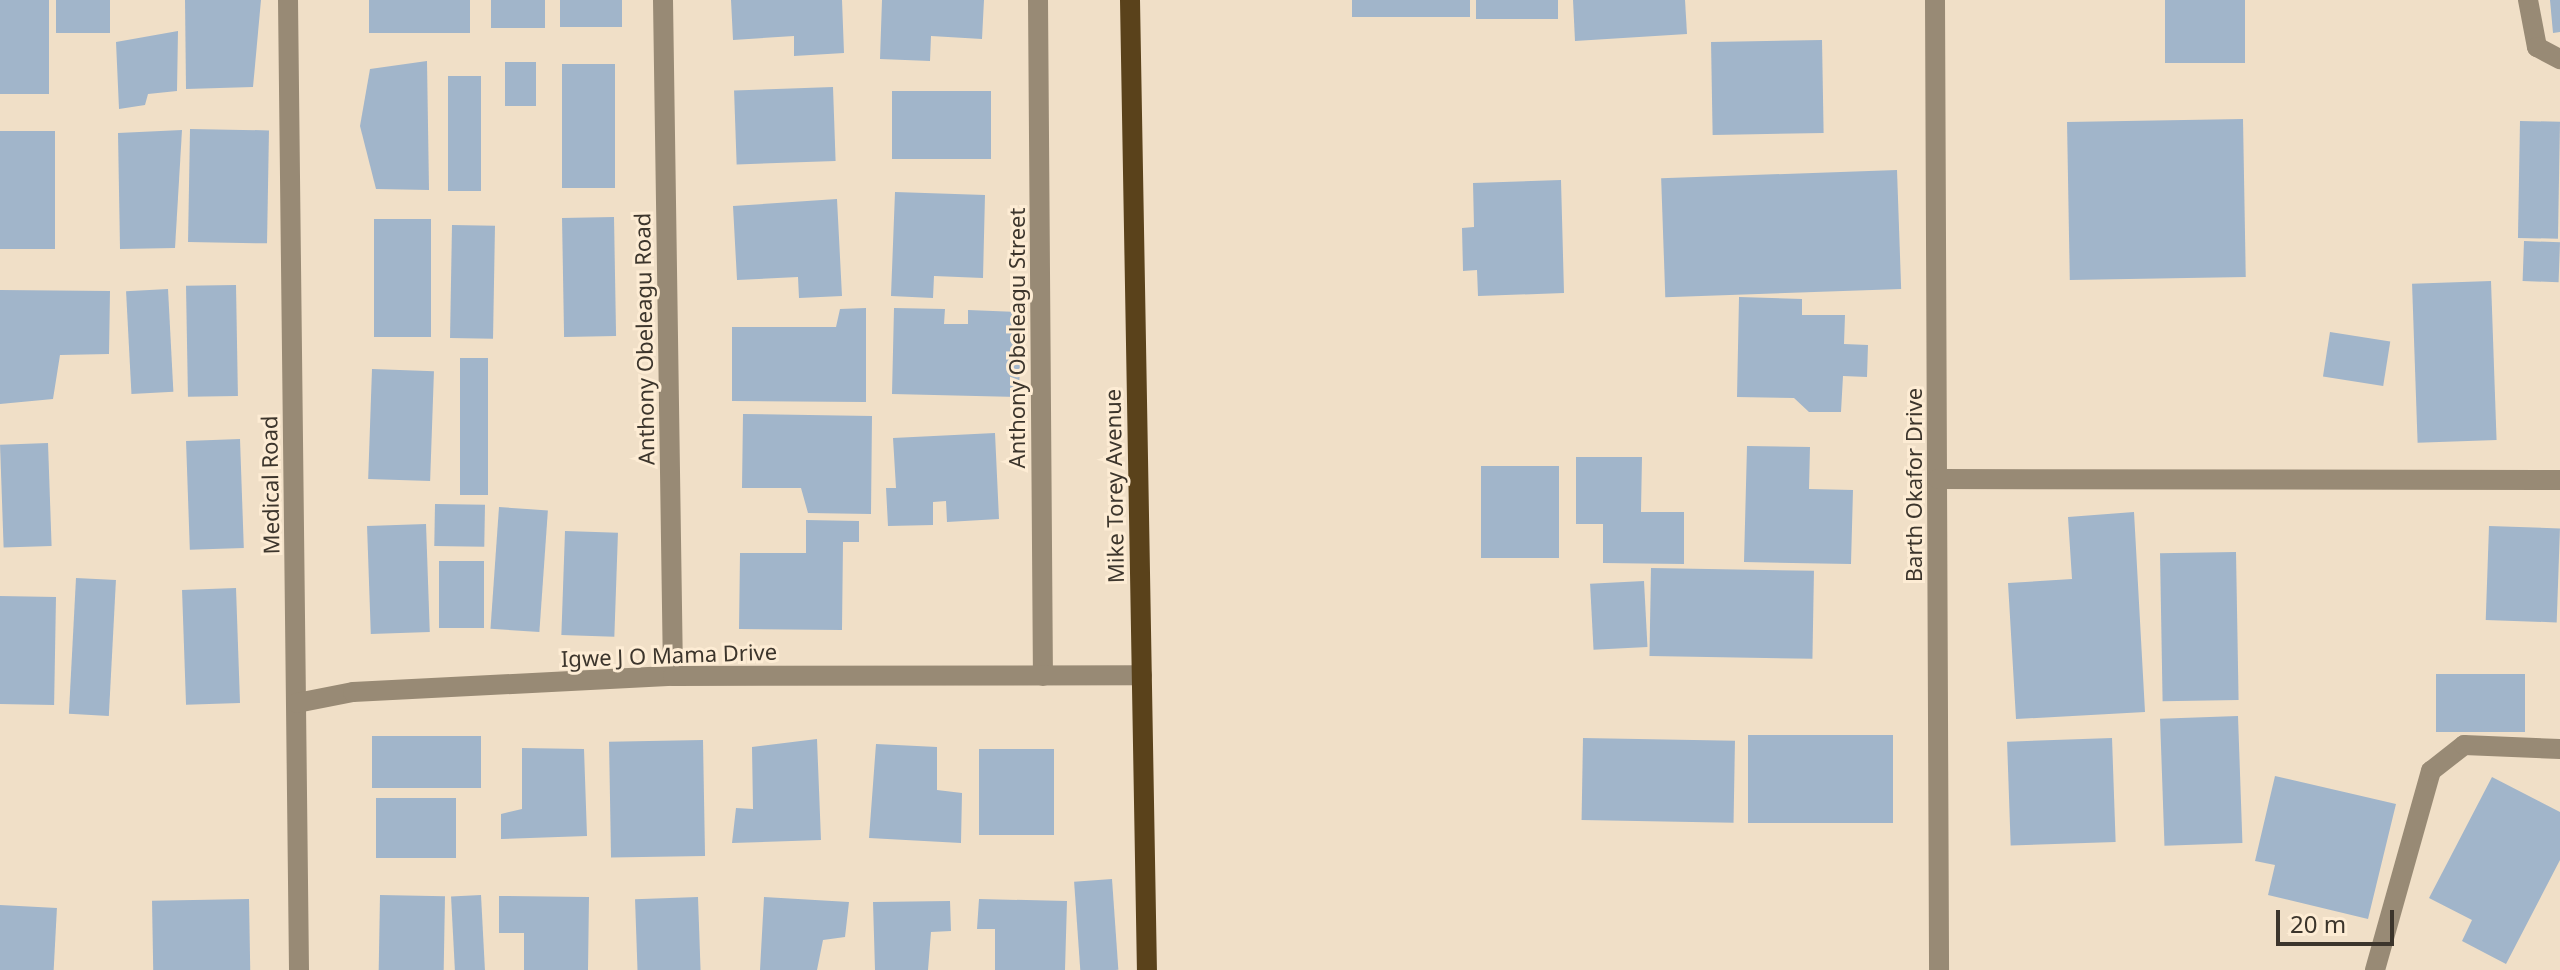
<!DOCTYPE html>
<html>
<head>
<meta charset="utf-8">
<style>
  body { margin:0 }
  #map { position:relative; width:2560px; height:970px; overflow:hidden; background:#f0dfc7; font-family:"Noto Sans",sans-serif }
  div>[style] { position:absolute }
  .building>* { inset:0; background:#a1b5ca; transform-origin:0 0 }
  .minor>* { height:20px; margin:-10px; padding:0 10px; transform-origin:10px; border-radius:10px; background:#988a75 }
  .major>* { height:20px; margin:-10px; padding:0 10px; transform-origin:10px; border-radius:10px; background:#5a421b }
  span { translate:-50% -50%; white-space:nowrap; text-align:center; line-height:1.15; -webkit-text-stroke:6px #fdecd4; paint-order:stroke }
  .street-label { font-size:22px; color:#3c352c }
  .scale { position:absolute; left:2276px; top:910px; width:118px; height:36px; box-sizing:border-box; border:4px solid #3c352c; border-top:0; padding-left:10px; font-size:24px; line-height:28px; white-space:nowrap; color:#3c352c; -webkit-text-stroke:6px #fdecd4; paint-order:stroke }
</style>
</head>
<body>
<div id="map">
  <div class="building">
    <i style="left:0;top:0;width:49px;height:94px"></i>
    <i style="left:56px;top:0;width:54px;height:33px"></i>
    <i style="clip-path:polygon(185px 0,261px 0,253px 87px,186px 89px)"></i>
    <i style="left:369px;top:0;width:101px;height:33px"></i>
    <i style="left:491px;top:0;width:54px;height:28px"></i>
    <i style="left:560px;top:0;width:62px;height:27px"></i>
    <i style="clip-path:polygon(731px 0,842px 0,844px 53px,794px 56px,794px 36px,733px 40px)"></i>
    <i style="clip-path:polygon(882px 0,984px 0,982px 39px,931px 36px,930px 61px,880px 59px)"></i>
    <i style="left:1352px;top:0;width:118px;height:17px"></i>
    <i style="left:1476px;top:0;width:82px;height:19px"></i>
    <i style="clip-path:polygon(1573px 0,1685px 0,1687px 34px,1575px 41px)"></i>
    <i style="left:2165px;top:0;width:80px;height:63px"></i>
    <i style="clip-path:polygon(2550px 0,2560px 0,2560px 32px,2553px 33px)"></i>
    <i style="clip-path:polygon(178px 31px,177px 91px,148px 94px,145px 105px,119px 109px,116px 42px)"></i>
    <i style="left:1822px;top:40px;width:93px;height:111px;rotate:89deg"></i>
    <i style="clip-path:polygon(427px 61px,429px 190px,376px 189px,360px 126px,370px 69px)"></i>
    <i style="left:505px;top:62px;width:31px;height:44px"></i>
    <i style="left:615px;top:64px;width:124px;height:53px;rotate:90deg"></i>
    <i style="left:448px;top:76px;width:33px;height:115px"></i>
    <i style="left:833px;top:87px;width:74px;height:99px;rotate:88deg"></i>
    <i style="left:892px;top:91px;width:99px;height:68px"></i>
    <i style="left:2243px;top:119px;width:158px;height:176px;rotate:89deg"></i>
    <i style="left:2520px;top:121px;width:40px;height:117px;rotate:1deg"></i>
    <i style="left:190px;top:129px;width:79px;height:113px;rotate:1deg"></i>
    <i style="clip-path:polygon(182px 130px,175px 248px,120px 249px,118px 133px)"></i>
    <i style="left:0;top:131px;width:55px;height:118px"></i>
    <i style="left:1897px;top:170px;width:119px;height:236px;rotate:88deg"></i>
    <i style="clip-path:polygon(1561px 180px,1564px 293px,1478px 296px,1477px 270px,1463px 271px,1462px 228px,1474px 227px,1473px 183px)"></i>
    <i style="clip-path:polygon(895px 192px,985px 195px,983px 278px,934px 276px,933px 298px,891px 296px)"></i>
    <i style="clip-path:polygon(837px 199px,842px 296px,799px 298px,798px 277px,737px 280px,733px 206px)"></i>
    <i style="left:614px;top:217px;width:119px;height:52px;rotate:89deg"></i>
    <i style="left:374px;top:219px;width:57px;height:118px"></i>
    <i style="left:452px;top:225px;width:43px;height:113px;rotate:1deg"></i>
    <i style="left:2524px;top:241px;width:36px;height:40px;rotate:2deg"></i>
    <i style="left:2491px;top:281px;width:159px;height:79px;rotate:88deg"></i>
    <i style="left:236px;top:285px;width:111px;height:50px;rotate:89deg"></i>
    <i style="left:168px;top:289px;width:103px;height:42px;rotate:87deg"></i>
    <i style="clip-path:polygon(0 290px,110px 291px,109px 354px,60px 355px,53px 399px,0 404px)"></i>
    <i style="clip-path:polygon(1739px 297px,1802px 299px,1802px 315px,1845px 315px,1844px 344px,1868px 345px,1867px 377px,1843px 376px,1841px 412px,1809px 412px,1794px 398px,1737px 397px)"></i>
    <i style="clip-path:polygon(866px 308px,866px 402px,732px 401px,732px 327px,836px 327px,840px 309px)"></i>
    <i style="clip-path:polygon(894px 308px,945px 309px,944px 324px,968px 324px,968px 310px,1021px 312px,1019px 397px,892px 394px)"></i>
    <i style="left:2330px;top:332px;width:61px;height:45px;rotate:9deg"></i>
    <i style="left:460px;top:358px;width:28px;height:137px"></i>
    <i style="left:372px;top:369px;width:62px;height:110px;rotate:2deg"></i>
    <i style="clip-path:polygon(743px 414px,872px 416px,871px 514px,808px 513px,801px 488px,742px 488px)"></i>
    <i style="clip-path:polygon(995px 433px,999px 519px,947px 522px,946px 501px,933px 502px,933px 525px,888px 526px,886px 488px,896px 488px,893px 438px)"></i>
    <i style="left:240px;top:439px;width:109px;height:54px;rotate:88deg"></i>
    <i style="left:48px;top:443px;width:103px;height:48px;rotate:88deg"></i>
    <i style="clip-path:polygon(1747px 446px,1810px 447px,1809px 489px,1853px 490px,1851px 564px,1744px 562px)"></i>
    <i style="clip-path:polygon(1576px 457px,1642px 457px,1641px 512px,1684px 512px,1684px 564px,1603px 563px,1603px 524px,1576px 524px)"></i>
    <i style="left:1481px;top:466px;width:78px;height:92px"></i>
    <i style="left:435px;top:504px;width:50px;height:42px;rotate:1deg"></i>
    <i style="left:499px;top:507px;width:49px;height:122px;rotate:4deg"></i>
    <i style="clip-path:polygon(2134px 512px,2145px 712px,2016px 719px,2008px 583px,2072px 579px,2068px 517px)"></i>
    <i style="clip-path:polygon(806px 520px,859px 521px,859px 542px,843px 542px,842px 630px,739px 629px,740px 553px,806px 553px)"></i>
    <i style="left:426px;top:524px;width:108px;height:59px;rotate:88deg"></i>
    <i style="left:2489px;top:526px;width:71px;height:94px;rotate:2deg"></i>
    <i style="left:565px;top:531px;width:53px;height:104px;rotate:2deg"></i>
    <i style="left:2236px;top:552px;width:148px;height:76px;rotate:89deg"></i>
    <i style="left:439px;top:561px;width:45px;height:67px"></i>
    <i style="left:1651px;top:568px;width:163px;height:88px;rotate:1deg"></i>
    <i style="left:76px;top:578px;width:40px;height:136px;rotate:3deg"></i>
    <i style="left:1644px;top:581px;width:66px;height:54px;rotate:87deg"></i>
    <i style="left:236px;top:588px;width:115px;height:54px;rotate:88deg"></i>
    <i style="left:0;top:596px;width:56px;height:108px;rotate:1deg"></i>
    <i style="left:2436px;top:674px;width:89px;height:58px"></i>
    <i style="left:2238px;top:716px;width:127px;height:78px;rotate:88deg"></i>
    <i style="left:1748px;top:735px;width:145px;height:88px"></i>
    <i style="left:481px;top:736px;width:52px;height:109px;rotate:90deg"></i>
    <i style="left:1583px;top:738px;width:152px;height:82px;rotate:1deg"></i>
    <i style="left:2112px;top:738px;width:104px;height:105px;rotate:88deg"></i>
    <i style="clip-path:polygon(817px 739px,821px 840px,732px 843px,736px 808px,753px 809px,752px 747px)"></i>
    <i style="left:703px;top:740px;width:116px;height:94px;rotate:89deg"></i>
    <i style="clip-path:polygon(876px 744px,937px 747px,937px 790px,962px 793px,961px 843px,869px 838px)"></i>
    <i style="clip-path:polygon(522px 748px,584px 749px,587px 836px,501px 839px,501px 814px,522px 809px)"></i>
    <i style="left:979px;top:749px;width:75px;height:86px"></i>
    <i style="clip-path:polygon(2275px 776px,2396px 804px,2368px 919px,2268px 895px,2275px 865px,2255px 861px)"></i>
    <i style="clip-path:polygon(2492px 777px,2560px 812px,2560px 860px,2506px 964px,2462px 941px,2472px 920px,2429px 898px)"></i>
    <i style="left:376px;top:798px;width:80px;height:60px"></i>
    <i style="left:1112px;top:879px;width:91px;height:38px;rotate:86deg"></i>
    <i style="left:380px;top:895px;width:65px;height:75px;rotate:1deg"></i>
    <i style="left:481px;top:895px;width:75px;height:30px;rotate:87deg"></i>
    <i style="clip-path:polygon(499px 896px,589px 897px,588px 970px,524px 970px,524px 933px,499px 933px)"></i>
    <i style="left:698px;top:897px;width:73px;height:63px;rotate:88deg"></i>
    <i style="clip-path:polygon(764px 897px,849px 902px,845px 937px,823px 940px,817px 970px,760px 970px)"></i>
    <i style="left:249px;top:899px;width:71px;height:97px;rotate:89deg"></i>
    <i style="clip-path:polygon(979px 899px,1067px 901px,1065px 970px,995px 970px,995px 929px,977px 929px)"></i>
    <i style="clip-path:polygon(950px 901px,951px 931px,931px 932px,928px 970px,875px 970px,873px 902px)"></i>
    <i style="left:0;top:905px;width:57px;height:65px;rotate:3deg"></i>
  </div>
  <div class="minor">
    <i style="left:288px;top:0;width:970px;rotate:89.35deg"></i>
    <i style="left:663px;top:0;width:676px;rotate:89.15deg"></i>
    <i style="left:1038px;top:0;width:676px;rotate:89.58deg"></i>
    <i style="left:1935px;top:0;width:970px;rotate:89.76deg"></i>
    <i style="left:2528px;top:0;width:48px;rotate:79.2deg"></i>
    <i style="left:2537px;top:47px;width:26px;rotate:28deg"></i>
    <i style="left:1938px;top:479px;width:622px;rotate:0.09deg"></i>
    <i style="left:297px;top:703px;width:57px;rotate:-11.1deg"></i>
    <i style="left:353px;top:692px;width:320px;rotate:-2.9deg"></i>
    <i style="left:673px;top:676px;width:469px;rotate:-0.1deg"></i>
    <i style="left:2375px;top:970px;width:207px;rotate:-74.3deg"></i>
    <i style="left:2431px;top:771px;width:42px;rotate:-38.2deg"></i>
    <i style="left:2464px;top:745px;width:96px;rotate:2.4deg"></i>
  </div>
  <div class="major">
    <i style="left:1130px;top:0;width:970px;rotate:89deg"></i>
  </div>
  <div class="street-label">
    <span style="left:1017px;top:338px;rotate:-90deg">Anthony Obeleagu Street</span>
    <span style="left:644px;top:339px;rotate:-91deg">Anthony Obeleagu Road</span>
    <span style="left:270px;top:485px;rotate:-91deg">Medical Road</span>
    <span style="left:1914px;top:485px;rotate:-90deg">Barth Okafor Drive</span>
    <span style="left:1114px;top:486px;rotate:-91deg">Mike Torey Avenue</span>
    <span style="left:669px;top:655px;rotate:-2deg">Igwe J O Mama Drive</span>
  </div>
  <div class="scale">20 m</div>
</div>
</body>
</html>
